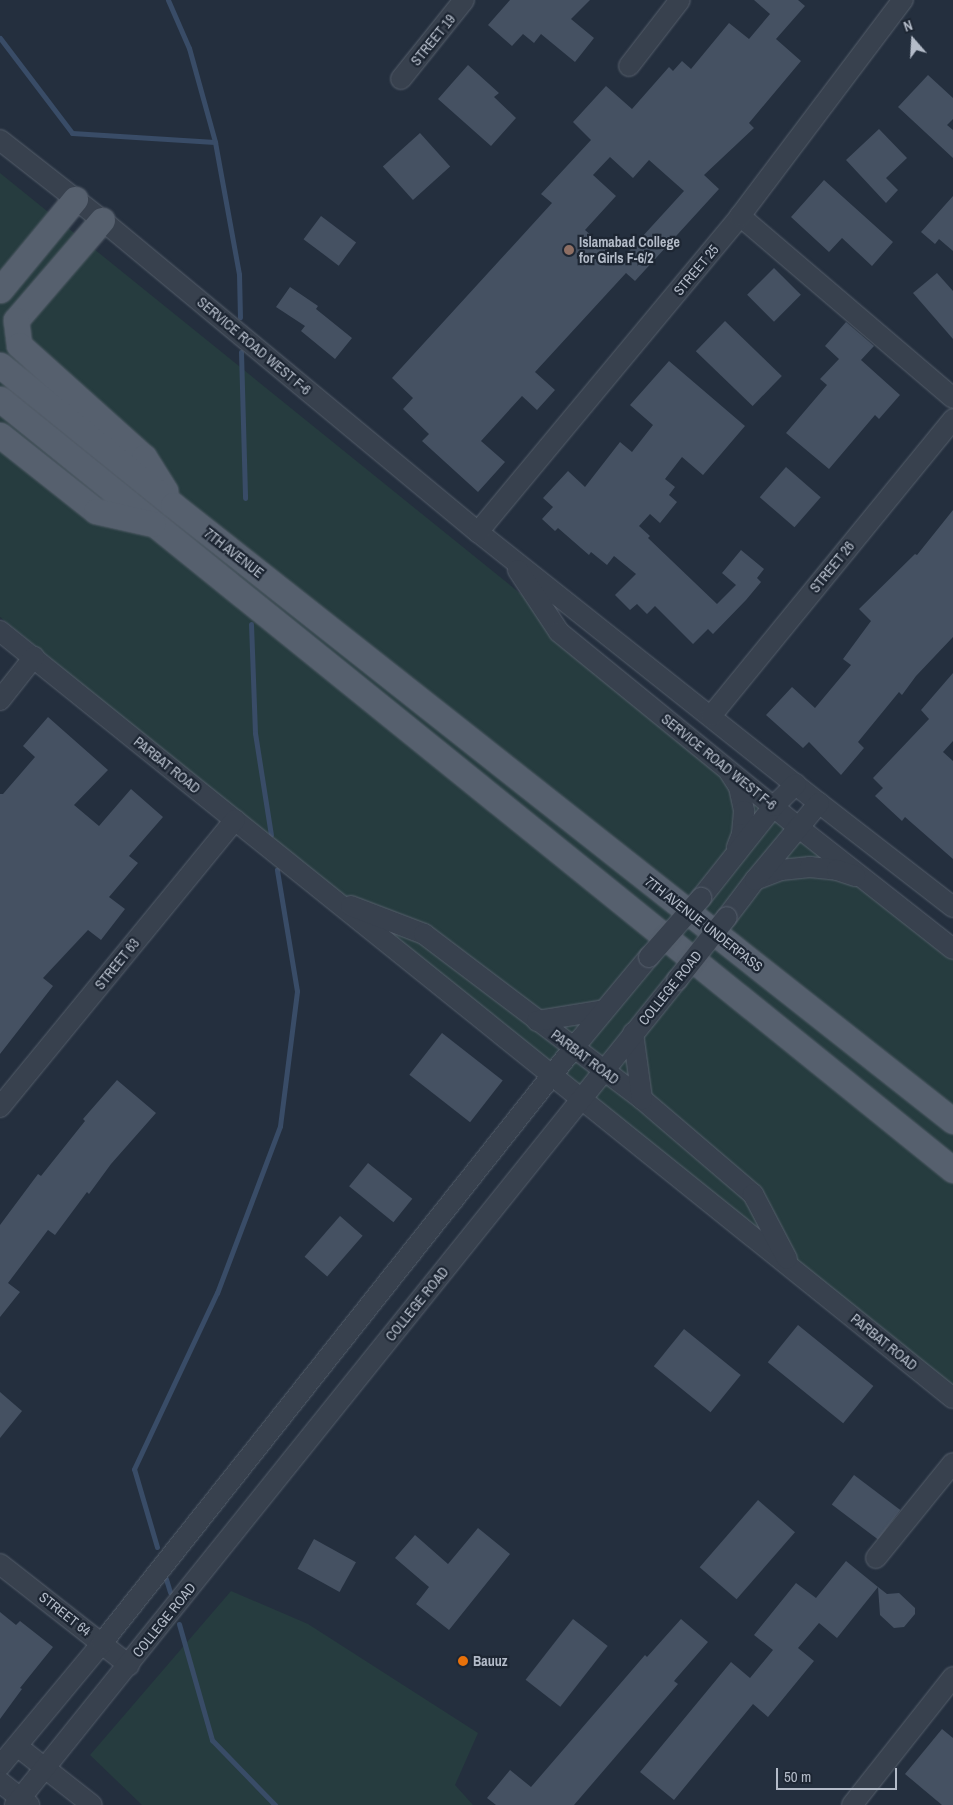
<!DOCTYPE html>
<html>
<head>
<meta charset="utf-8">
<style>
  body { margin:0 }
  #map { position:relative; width:953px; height:1805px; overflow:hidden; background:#242f3e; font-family:"Archivo Narrow",sans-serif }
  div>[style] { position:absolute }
  .green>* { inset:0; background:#263c3f }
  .stream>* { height:5px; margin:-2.5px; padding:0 2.5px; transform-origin:2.5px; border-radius:2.5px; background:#394c67 }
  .building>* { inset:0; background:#455162; transform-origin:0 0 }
  .roads { filter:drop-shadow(0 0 1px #565f6c) drop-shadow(0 0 1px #565f6c) }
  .minor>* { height:20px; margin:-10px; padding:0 10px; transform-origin:10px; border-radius:10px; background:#38414e }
  .major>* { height:25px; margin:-12.5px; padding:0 12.5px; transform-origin:12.5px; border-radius:12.5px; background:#56606e }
  .bridges { filter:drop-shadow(0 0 1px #565f6c) drop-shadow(0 0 1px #565f6c) }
  .minor-bridge>* { height:20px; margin:-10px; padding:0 10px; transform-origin:10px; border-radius:10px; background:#38414e }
  .dots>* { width:14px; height:14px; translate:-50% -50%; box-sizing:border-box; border:2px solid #1d2633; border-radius:50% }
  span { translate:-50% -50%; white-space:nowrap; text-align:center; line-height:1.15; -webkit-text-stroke:4.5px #1d2633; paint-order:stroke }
  .street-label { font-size:14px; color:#b4bcc9 }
  .poi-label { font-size:14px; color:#b4bcc9; font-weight:700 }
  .left { translate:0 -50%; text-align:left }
  .north { position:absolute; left:888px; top:15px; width:50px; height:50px; -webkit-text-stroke:4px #1d2633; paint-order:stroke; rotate:341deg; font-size:14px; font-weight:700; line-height:20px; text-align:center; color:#b4bcc9 }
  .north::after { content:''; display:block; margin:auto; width:18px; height:22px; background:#b4bcc9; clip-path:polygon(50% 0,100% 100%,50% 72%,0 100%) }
  .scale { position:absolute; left:776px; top:1768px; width:121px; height:22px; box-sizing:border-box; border:2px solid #b4bcc9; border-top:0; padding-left:6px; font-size:15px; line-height:18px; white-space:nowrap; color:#b4bcc9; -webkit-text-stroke:4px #1d2633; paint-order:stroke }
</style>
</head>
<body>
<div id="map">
  <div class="green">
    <i style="clip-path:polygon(0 173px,953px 943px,953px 1398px,0 617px)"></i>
    <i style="clip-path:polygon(231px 1591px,308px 1624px,478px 1733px,455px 1785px,473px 1805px,142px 1805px,90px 1755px)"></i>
  </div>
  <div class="stream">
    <i style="left:168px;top:0;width:52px;rotate:66.4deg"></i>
    <i style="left:189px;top:48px;width:98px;rotate:74.5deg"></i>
    <i style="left:0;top:38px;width:119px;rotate:52.8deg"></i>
    <i style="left:72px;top:133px;width:143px;rotate:3.6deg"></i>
    <i style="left:215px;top:142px;width:134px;rotate:79.7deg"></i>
    <i style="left:239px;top:274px;width:43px;rotate:88.7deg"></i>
    <i style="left:241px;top:352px;width:146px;rotate:88.4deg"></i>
    <i style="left:251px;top:624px;width:109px;rotate:87.9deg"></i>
    <i style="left:255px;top:733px;width:103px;rotate:81.1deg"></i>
    <i style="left:157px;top:1547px;width:81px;rotate:-106.4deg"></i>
    <i style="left:134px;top:1469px;width:195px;rotate:-64.8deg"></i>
    <i style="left:217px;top:1293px;width:178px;rotate:-69.3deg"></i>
    <i style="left:280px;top:1126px;width:136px;rotate:-82.8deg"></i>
    <i style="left:297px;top:991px;width:123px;rotate:-99.4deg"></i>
    <i style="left:166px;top:1579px;width:14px;rotate:73deg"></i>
    <i style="left:179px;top:1624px;width:121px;rotate:74.1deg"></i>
    <i style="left:212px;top:1740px;width:91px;rotate:45.9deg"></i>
  </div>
  <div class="building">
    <i style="clip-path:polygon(510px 0,590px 0,571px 19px,594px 38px,575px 62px,541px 34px,534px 43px,523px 34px,512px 46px,488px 25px)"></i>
    <i style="clip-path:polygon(evenodd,754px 0,798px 0,805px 6px,776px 39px,801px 61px,749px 123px,754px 128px,704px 175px,719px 189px,635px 281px,626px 273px,535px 372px,555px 390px,537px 410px,522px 396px,481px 441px,505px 462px,478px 492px,422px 441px,429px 434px,403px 409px,413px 398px,392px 378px,552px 203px,541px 194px,591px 140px,573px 122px,606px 86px,632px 109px,669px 67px,673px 71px,682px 61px,691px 69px,729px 23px,749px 39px,770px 14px,754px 0,610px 157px,633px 178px,649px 160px,684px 191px,620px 261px,585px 230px,616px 196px,593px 175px,610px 157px)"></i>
    <i style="clip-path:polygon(468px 65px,499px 93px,494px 97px,516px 118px,491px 146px,438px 99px)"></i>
    <i style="clip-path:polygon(928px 75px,953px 98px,953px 119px,947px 125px,953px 130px,953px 158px,898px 107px)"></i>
    <i style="clip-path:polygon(879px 129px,907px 158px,886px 178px,898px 190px,886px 203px,846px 160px)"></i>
    <i style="left:420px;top:133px;width:45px;height:50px;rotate:48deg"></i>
    <i style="clip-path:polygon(824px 180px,893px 242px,872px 266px,842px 238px,829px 252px,791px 217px)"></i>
    <i style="clip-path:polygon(953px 196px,953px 251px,939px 239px,935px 244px,921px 232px)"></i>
    <i style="left:321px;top:216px;width:44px;height:29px;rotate:37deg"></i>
    <i style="left:774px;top:268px;width:38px;height:38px;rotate:45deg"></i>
    <i style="clip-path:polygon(937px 273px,953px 291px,953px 339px,913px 293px)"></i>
    <i style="clip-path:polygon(290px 287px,318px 306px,316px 309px,352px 338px,335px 359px,301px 331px,305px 326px,276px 307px)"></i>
    <i style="left:725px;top:321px;width:79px;height:42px;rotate:44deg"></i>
    <i style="clip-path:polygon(846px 322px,874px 346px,861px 360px,900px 395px,879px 419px,875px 415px,829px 469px,786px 433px,827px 385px,820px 379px,839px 359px,825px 346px)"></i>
    <i style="clip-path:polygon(669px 361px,745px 426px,703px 475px,682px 457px,665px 479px,675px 487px,669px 495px,677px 502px,660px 523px,650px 514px,639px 526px,650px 536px,648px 538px,717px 604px,736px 585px,722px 573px,741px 550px,764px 569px,757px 578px,761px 582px,746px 600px,713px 634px,708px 629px,693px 644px,655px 606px,647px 614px,637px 604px,630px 610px,615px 595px,636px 574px,614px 556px,607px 565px,591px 552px,589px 555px,558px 528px,555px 531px,542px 519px,553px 507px,543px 498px,568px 471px,585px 487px,620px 442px,632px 452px,653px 425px,630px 405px)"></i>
    <i style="left:786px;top:467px;width:46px;height:40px;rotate:41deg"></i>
    <i style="clip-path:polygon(953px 510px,953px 637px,916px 676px,902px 695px,899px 692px,858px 742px,864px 748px,841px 775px,809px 742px,803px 748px,766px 715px,792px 687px,815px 708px,851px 665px,843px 659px,871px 621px,859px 609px,915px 554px,917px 555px)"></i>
    <i style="clip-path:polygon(953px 673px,953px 741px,943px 752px,953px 761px,953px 859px,905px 817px,902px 821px,875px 796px,883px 788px,873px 778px,929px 719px,921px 710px)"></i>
    <i style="clip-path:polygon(48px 717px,108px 770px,74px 805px,99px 826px,131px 789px,163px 817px,129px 856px,138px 863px,109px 897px,125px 909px,101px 940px,88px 930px,43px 978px,53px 986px,0 1054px,0 794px,3px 794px,35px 757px,23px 746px)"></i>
    <i style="left:442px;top:1033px;width:77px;height:53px;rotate:38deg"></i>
    <i style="clip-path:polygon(117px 1080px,156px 1113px,111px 1164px,89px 1194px,87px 1192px,55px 1235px,48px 1230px,8px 1283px,20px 1292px,0 1317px,0 1225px,38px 1174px,41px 1176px,85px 1121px,83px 1119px)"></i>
    <i style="left:368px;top:1163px;width:57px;height:30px;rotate:39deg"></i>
    <i style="left:340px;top:1216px;width:30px;height:54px;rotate:41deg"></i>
    <i style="left:798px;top:1325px;width:97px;height:48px;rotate:39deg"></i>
    <i style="left:684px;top:1329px;width:73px;height:48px;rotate:39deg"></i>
    <i style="clip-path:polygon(0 1392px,22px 1411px,0 1438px)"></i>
    <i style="left:854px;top:1475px;width:58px;height:37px;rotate:37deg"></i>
    <i style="left:758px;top:1500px;width:49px;height:89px;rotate:41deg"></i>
    <i style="clip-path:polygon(478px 1528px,510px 1554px,449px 1630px,416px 1604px,429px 1587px,395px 1558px,415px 1535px,448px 1564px)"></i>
    <i style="left:314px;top:1539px;width:48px;height:34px;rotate:29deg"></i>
    <i style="clip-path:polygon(846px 1561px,878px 1587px,837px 1638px,819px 1623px,798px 1648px,814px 1661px,768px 1717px,753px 1704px,674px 1800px,640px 1772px,731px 1662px,750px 1678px,773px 1650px,754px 1635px,796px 1583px,816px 1598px)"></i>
    <i style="clip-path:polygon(878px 1587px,887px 1594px,899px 1593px,915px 1608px,915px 1614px,904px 1627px,894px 1628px,880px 1615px)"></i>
    <i style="clip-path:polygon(0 1612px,16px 1625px,20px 1621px,53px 1647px,20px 1688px,22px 1689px,0 1719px)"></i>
    <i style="left:573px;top:1619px;width:44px;height:77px;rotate:38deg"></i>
    <i style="clip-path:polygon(681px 1619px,708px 1642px,674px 1681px,678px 1684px,574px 1805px,496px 1805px,487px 1798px,510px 1770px,531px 1787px,645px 1655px,647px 1657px)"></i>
    <i style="clip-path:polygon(942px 1729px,953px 1738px,953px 1805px,942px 1805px,905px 1774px)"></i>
  </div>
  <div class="roads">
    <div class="minor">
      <i style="left:629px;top:66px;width:83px;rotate:-52.3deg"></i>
      <i style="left:401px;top:79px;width:101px;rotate:-51.4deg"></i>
      <i style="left:0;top:140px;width:130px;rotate:38.1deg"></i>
      <i style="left:102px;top:220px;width:489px;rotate:39.7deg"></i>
      <i style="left:478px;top:532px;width:436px;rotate:38.5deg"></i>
      <i style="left:819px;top:803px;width:170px;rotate:37.8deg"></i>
      <i style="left:740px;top:216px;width:280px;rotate:40.5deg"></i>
      <i style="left:478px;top:532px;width:410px;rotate:-50.3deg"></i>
      <i style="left:740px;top:216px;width:271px;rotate:-53deg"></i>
      <i style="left:518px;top:570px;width:74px;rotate:56.5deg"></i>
      <i style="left:559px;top:632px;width:308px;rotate:39.2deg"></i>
      <i style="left:798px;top:827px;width:197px;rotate:38.2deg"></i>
      <i style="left:0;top:631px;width:1223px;rotate:38.83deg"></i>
      <i style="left:0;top:700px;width:55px;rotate:-51.7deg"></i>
      <i style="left:711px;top:716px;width:383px;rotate:-50.8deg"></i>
      <i style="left:730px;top:773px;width:17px;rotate:57deg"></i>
      <i style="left:739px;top:787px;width:25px;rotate:78deg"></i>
      <i style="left:744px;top:811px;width:23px;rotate:95deg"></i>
      <i style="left:742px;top:834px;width:14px;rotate:111deg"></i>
      <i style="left:755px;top:880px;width:28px;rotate:-21deg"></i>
      <i style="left:781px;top:870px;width:29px;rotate:-6deg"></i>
      <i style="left:810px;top:867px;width:27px;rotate:6deg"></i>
      <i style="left:837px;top:870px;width:19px;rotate:18deg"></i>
      <i style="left:701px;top:898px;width:117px;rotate:-51.6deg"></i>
      <i style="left:774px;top:806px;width:31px;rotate:-45deg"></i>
      <i style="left:351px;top:906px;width:78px;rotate:21deg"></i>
      <i style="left:424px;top:934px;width:273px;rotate:37.1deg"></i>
      <i style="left:642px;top:1099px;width:146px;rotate:40.6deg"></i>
      <i style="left:753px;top:1194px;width:73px;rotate:62.4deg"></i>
      <i style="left:727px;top:917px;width:46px;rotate:-52.9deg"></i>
      <i style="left:755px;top:880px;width:100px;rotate:-50.3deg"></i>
      <i style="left:537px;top:1021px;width:68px;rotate:-9.3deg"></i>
      <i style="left:633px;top:1033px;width:67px;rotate:82.2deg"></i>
      <i style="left:0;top:1107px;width:371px;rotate:-50.7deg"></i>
      <i style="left:876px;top:1558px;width:122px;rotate:-51deg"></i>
      <i style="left:0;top:1564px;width:164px;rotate:38.1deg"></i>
      <i style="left:17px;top:1746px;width:95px;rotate:38.2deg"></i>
      <i style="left:0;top:1766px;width:160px;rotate:-50.3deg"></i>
      <i style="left:102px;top:1643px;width:769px;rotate:-51.6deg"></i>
      <i style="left:580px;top:1040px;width:108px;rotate:-50.3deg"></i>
      <i style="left:0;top:1782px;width:37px;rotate:38deg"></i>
      <i style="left:15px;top:1805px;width:1058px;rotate:-51.26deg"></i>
      <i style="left:852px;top:1805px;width:163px;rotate:-51.7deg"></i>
    </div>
    <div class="major">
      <i style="left:102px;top:220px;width:132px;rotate:130.7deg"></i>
      <i style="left:16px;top:320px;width:25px;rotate:83deg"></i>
      <i style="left:19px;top:345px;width:168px;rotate:41.9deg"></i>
      <i style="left:144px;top:457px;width:40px;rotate:58deg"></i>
      <i style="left:0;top:290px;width:118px;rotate:-50.5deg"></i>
      <i style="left:0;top:365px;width:223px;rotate:39deg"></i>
      <i style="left:173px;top:505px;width:994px;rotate:38.3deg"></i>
      <i style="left:0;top:399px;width:1226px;rotate:38.97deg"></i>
      <i style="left:0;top:435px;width:122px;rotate:38.4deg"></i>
      <i style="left:96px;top:511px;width:58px;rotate:12.8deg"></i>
    </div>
  </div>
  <div class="bridges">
    <div class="minor-bridge">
      <i style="left:649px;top:957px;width:79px;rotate:-48.6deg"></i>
      <i style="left:677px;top:980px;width:80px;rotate:-51.6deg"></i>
    </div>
  </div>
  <div class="dots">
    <i style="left:569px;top:250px;background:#8d6e63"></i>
    <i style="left:463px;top:1661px;background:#e8710a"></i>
  </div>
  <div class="street-label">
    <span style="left:433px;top:40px;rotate:-51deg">STREET 19</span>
    <span style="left:696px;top:270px;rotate:-50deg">STREET 25</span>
    <span style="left:254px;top:346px;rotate:40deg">SERVICE ROAD WEST F-6</span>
    <span style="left:234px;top:553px;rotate:38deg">7TH AVENUE</span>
    <span style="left:832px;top:567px;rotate:-51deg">STREET 26</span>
    <span style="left:719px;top:762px;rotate:39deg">SERVICE ROAD WEST F-6</span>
    <span style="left:167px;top:765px;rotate:39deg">PARBAT ROAD</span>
    <span style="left:704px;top:924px;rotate:38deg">7TH AVENUE UNDERPASS</span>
    <span style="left:117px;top:964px;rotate:-51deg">STREET 63</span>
    <span style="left:670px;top:988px;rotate:-51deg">COLLEGE ROAD</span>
    <span style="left:585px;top:1057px;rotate:37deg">PARBAT ROAD</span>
    <span style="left:417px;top:1304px;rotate:-51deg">COLLEGE ROAD</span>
    <span style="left:884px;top:1342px;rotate:39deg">PARBAT ROAD</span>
    <span style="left:65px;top:1614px;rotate:38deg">STREET 64</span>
    <span style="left:164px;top:1620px;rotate:-51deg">COLLEGE ROAD</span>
  </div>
  <div class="poi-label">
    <span class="left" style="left:579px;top:250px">Islamabad College<br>for Girls F-6/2</span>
    <span class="left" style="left:473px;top:1661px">Bauuz</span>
  </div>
  <div class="north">N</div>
  <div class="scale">50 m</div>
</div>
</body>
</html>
